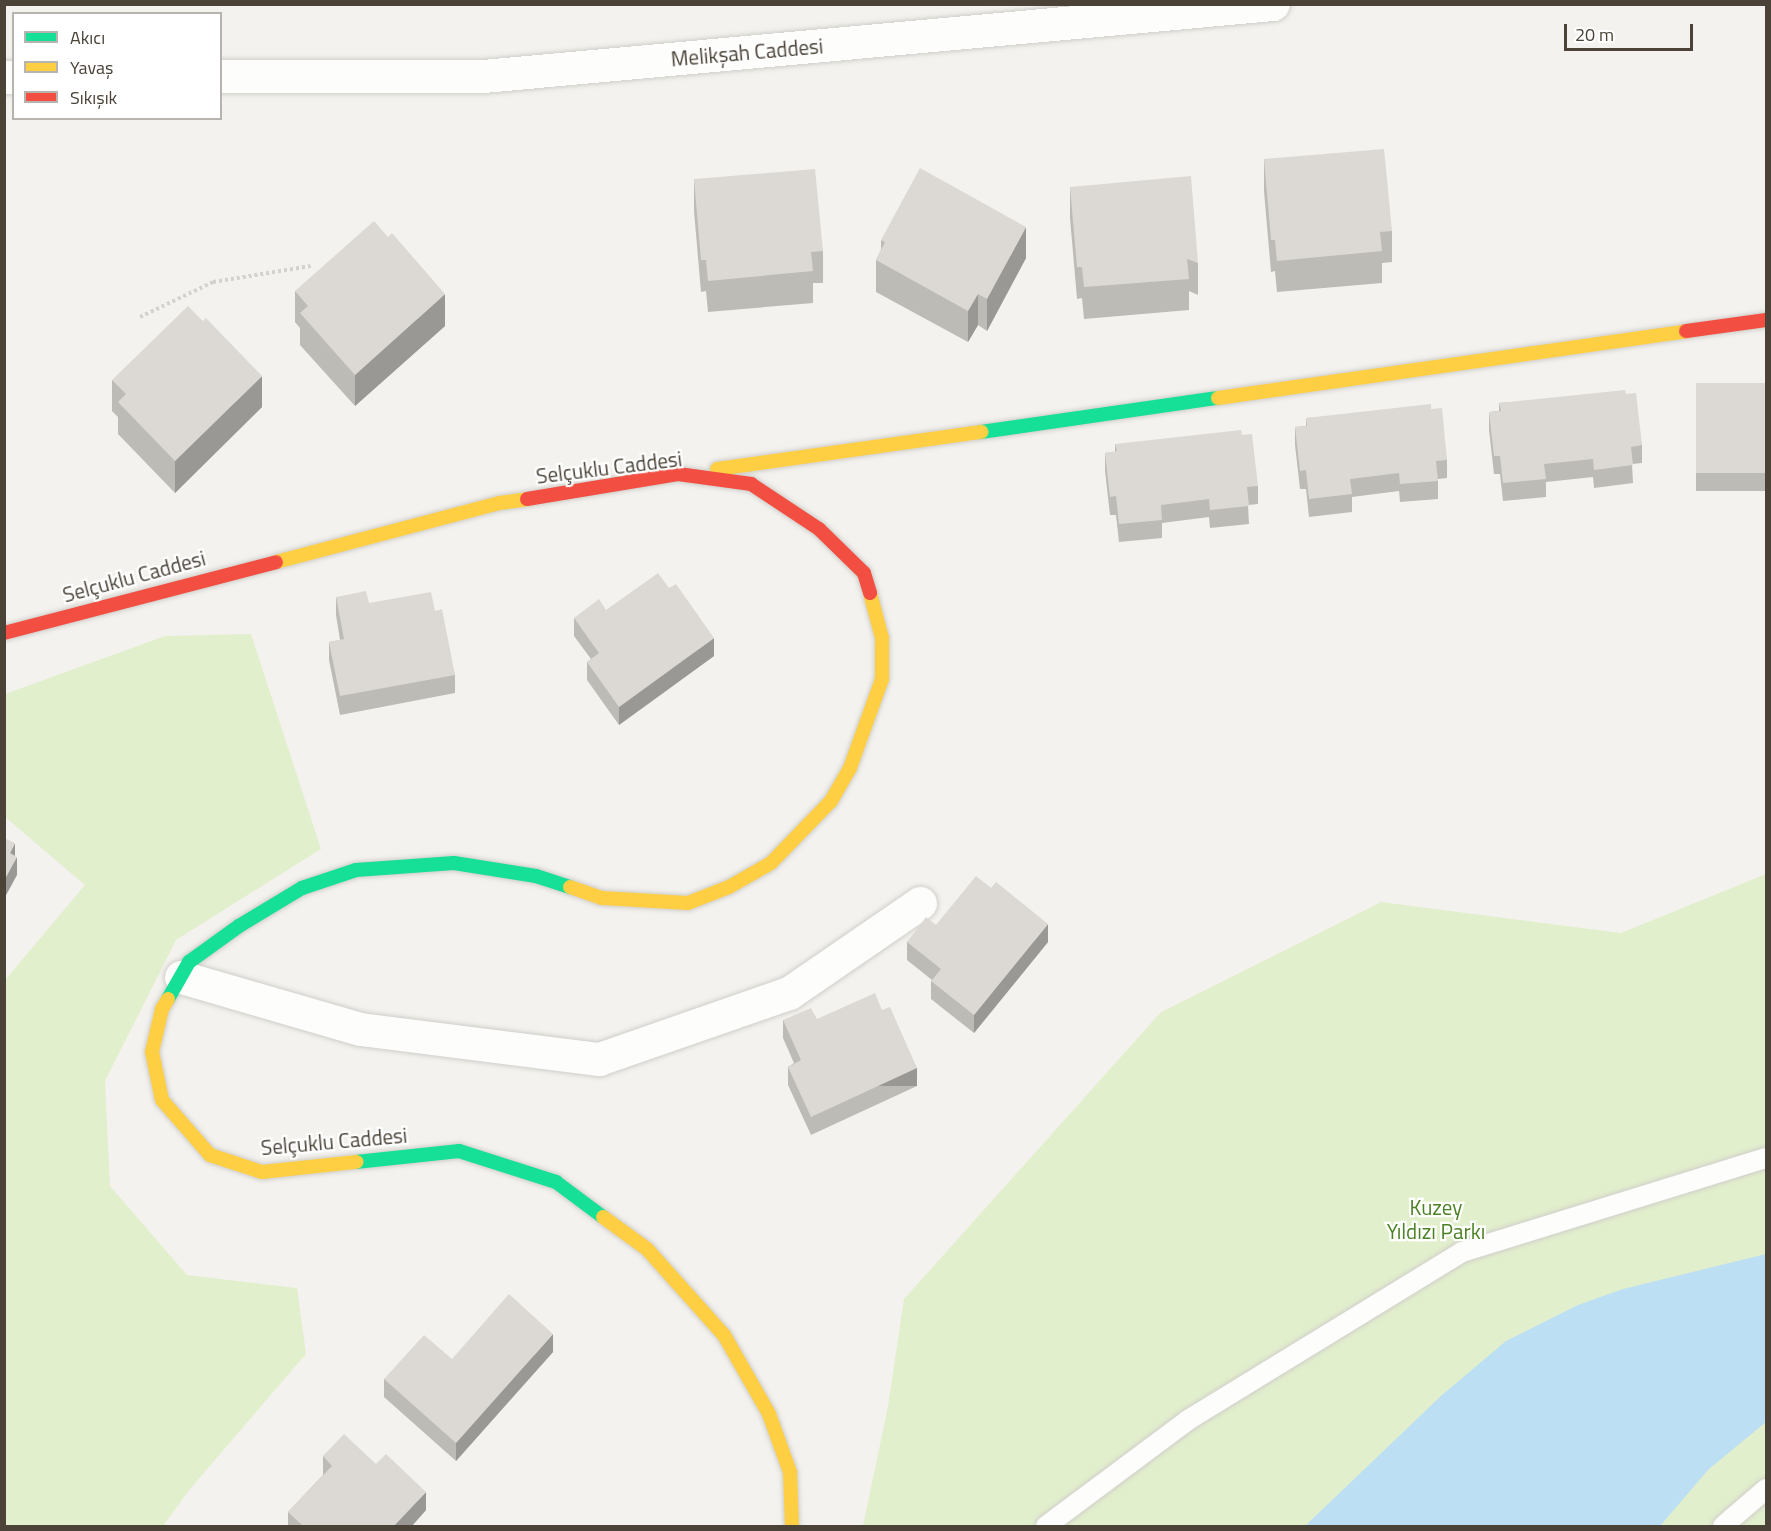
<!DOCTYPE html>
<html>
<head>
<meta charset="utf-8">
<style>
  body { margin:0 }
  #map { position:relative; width:1771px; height:1531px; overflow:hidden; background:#f3f2ee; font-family:"Titillium Web",sans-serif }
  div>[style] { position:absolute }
  .green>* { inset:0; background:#e2efcd }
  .water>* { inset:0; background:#bcdff3 }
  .path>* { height:4px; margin-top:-2px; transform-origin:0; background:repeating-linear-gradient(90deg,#d3d2cc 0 3px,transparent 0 6px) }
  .roads { filter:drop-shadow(0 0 2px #d0ceca) drop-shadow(0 0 2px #d0ceca) }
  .lane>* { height:20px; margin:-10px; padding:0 10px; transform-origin:10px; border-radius:10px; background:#fdfdfc }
  .street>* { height:33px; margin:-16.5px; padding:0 16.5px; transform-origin:16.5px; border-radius:16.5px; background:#fdfdfc }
  .fast>* { height:14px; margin:-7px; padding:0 7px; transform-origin:7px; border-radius:7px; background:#16e098 }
  .slow>* { height:14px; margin:-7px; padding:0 7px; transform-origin:7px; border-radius:7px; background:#ffcf43 }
  .jam>* { height:14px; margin:-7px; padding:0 7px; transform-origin:7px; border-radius:7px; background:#f24e42 }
  .wall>* { inset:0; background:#bdbbb6; transform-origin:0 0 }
  .shaded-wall>* { inset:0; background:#9a9894; transform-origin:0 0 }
  .building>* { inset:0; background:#dcd9d4; transform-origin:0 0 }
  span { translate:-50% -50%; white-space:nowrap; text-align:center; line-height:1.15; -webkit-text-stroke:4.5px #fff; paint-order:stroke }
  .street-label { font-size:21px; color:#4b4338 }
  .park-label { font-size:21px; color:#4c8226 }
  .frame { position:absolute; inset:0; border:6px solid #4b4338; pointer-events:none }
  .legend { position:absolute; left:12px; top:12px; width:210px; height:108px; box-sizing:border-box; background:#fff; border:2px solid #b7b4af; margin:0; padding:8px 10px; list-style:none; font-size:18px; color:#4b4338 }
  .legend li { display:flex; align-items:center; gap:12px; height:30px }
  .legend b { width:30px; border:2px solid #b7b4af }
  .scale { position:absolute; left:1564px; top:24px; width:129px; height:27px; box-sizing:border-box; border:3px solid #4b4338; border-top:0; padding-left:8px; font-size:18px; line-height:21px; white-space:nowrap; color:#4b4338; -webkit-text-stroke:4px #fff; paint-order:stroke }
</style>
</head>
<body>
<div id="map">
  <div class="green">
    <i style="clip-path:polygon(251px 634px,321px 849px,176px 940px,105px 1081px,110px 1186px,187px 1275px,297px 1288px,306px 1354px,190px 1489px,163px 1526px,5px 1526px,5px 980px,85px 885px,5px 817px,5px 694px,165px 636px)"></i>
    <i style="clip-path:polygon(1766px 874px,1766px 1526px,863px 1526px,888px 1406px,904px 1299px,1161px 1012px,1381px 902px,1621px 933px)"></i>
  </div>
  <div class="water">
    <i style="clip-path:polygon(1766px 1254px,1766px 1422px,1709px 1469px,1660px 1526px,1305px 1526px,1442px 1395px,1506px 1341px,1578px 1305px,1623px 1289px)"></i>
  </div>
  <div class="path">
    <i style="left:140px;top:317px;width:81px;rotate:-25.6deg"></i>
    <i style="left:213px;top:282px;width:99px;rotate:-9.3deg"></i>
  </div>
  <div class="roads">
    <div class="lane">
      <i style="left:1046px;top:1526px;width:177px;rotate:-36.7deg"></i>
      <i style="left:1188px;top:1420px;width:321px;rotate:-31.5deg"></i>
      <i style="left:1462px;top:1252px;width:318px;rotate:-17.2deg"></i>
      <i style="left:1723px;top:1526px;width:57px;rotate:-40.7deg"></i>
    </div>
    <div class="street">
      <i style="left:220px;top:76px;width:263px"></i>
      <i style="left:483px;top:76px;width:793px;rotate:-5.21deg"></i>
      <i style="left:4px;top:77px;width:10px"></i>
      <i style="left:181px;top:977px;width:186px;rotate:16.2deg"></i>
      <i style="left:360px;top:1029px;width:241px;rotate:7.2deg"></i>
      <i style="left:599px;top:1059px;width:201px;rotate:-19.2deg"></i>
      <i style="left:789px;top:993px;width:159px;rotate:-34.5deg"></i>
    </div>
    <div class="fast">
      <i style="left:981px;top:432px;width:239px;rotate:-8.2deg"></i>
      <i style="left:168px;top:999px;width:43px;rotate:-60.4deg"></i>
      <i style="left:189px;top:962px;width:62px;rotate:-35.8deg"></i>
      <i style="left:239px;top:926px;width:74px;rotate:-31.1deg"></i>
      <i style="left:302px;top:888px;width:57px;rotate:-18.4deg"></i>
      <i style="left:356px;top:870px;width:98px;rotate:-4.1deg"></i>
      <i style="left:454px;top:863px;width:83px;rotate:9deg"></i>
      <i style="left:536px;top:876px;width:36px;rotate:18deg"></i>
      <i style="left:356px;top:1162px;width:104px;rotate:-6.1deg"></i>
      <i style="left:459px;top:1151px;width:102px;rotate:17.7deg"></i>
      <i style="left:556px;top:1182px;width:59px;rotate:36.7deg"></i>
    </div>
    <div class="slow">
      <i style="left:1218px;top:398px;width:473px;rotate:-8.1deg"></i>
      <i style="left:717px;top:469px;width:267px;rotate:-8deg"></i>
      <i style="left:276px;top:562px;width:232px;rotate:-14.8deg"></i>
      <i style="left:500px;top:503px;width:27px;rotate:-8deg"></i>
      <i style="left:570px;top:887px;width:34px;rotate:19deg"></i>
      <i style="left:602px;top:898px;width:86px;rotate:3.3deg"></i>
      <i style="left:688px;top:903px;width:44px;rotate:-21.3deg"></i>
      <i style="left:729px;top:887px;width:48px;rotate:-29.7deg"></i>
      <i style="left:771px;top:863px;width:86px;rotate:-45.9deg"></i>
      <i style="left:831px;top:801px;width:38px;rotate:-60deg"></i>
      <i style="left:850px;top:768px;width:95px;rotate:-70.2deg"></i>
      <i style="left:882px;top:679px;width:41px;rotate:-90deg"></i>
      <i style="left:882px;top:638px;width:47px;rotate:-104.9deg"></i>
      <i style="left:168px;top:999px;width:12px;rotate:121deg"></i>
      <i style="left:162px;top:1009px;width:44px;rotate:103.1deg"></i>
      <i style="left:152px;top:1052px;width:49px;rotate:78.2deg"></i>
      <i style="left:162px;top:1100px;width:73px;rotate:48.9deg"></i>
      <i style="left:210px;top:1155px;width:55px;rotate:18.1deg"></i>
      <i style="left:262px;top:1172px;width:95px;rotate:-6.1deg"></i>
      <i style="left:603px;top:1217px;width:54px;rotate:36deg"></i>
      <i style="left:647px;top:1249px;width:115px;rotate:48.2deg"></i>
      <i style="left:724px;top:1335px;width:91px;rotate:60.3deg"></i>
      <i style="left:769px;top:1414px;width:62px;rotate:70.1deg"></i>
      <i style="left:790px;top:1472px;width:54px;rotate:87.9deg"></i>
    </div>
    <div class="jam">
      <i style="left:1686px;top:331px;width:81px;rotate:-7.8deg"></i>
      <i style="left:527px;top:499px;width:153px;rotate:-9.4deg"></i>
      <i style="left:678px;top:474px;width:74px;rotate:7.8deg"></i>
      <i style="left:751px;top:484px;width:82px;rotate:33.5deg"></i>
      <i style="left:819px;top:529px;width:63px;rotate:44.4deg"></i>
      <i style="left:864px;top:573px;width:21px;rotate:73deg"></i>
      <i style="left:4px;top:633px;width:281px;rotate:-14.6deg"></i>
    </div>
  </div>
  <div class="wall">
    <i style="clip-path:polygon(1264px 159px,1392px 231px,1392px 262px,1382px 263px,1382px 283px,1277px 292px,1275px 271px,1271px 272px,1264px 191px)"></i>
    <i style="clip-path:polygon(694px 179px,823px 251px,823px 283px,813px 283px,813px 303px,708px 312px,706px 291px,701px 292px,694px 211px)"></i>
    <i style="clip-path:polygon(1070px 187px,1198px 263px,1198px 295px,1189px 291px,1189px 310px,1084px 319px,1082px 298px,1077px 299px,1070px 218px)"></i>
    <i style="clip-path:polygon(881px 240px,1026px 258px,987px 331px,978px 325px,968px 342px,876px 292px,876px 260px,881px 250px)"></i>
    <i style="clip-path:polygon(295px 291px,445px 326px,355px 406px,300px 345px,300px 328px,295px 322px)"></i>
    <i style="clip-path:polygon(112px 380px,262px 407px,175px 493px,118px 434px,118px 417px,112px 411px)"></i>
    <i style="left:1767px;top:383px;width:108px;height:71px;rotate:90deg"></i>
    <i style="clip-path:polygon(1626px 394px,1642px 445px,1642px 463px,1632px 464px,1633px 483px,1594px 488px,1593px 477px,1546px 482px,1546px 497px,1503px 501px,1500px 474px,1494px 474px,1489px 430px,1489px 412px,1499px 411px,1499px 403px)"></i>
    <i style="clip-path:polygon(1431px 409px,1447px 460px,1447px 478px,1438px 479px,1438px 499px,1400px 502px,1399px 491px,1352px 497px,1352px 512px,1309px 517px,1306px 489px,1300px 489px,1295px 445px,1295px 427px,1306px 426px,1306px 418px)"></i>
    <i style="clip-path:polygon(1115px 444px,1258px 486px,1258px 504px,1248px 505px,1249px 524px,1210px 528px,1209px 517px,1162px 523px,1162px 538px,1119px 542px,1116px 515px,1110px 515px,1105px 471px,1105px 453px,1115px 452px)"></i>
    <i style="clip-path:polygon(336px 597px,369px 603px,435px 611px,455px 675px,455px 693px,340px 715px,329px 660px,329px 642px,340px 640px,336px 615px)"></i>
    <i style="clip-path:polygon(606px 610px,714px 656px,619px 725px,587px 680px,587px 662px,591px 659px,574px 636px,574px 618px)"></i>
    <i style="clip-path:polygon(936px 925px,1048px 942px,974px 1033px,931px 999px,931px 981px,932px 980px,907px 960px,907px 942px)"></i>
    <i style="clip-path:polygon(817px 1019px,917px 1086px,811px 1135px,788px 1085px,788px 1067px,794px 1063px,783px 1038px,783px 1020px)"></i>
    <i style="clip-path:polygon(553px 1352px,456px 1461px,384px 1397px,384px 1379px)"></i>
    <i style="clip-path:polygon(323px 1456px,376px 1464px,426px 1510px,411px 1527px,288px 1527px,288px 1512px,323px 1475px)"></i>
  </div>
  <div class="shaded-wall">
    <i style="clip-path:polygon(1026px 227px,1026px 258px,987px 331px,987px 299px)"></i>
    <i style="clip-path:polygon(445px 294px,445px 326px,355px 406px,355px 375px)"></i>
    <i style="clip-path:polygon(978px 294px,978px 325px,968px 342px,968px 311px)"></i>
    <i style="clip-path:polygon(262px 376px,262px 407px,175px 493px,175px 461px)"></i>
    <i style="clip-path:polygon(714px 638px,714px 656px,619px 725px,619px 707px)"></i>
    <i style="clip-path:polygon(15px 843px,15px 860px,17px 857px,17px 875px,4px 899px,4px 881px,10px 853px)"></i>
    <i style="clip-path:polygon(1048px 924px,1048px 942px,974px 1033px,974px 1015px)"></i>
    <i style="left:917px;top:1068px;width:18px;height:117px;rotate:90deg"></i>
    <i style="clip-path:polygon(553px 1334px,553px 1352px,456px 1461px,456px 1443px)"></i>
    <i style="clip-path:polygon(426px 1492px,426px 1510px,411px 1527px,393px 1527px)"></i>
  </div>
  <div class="building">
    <i style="clip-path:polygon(1384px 149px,1392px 231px,1380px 232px,1382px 251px,1277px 261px,1275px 240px,1271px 240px,1264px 159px)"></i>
    <i style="clip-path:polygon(920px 168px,1026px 227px,987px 299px,978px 294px,968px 311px,876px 260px,885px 242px,881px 240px)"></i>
    <i style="clip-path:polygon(815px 169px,823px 251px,811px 252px,813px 271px,708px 281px,706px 260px,701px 260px,694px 179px)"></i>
    <i style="clip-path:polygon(1191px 176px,1198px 263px,1187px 259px,1189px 279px,1084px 287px,1082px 267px,1077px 267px,1070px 187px)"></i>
    <i style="clip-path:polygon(374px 221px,388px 237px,392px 233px,445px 294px,355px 375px,300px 313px,308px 306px,295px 291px)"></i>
    <i style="clip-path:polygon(188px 306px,203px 321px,206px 318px,262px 376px,175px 461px,118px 402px,126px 394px,112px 380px)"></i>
    <i style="left:1767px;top:383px;width:90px;height:71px;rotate:90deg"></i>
    <i style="clip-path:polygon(1625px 390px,1626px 394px,1636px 393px,1642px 445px,1631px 447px,1633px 465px,1594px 470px,1593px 459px,1544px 464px,1546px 479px,1503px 483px,1500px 456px,1494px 456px,1489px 412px,1501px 411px,1499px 403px)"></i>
    <i style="clip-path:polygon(1431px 404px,1431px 409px,1442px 408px,1447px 460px,1436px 461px,1438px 481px,1400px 484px,1399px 473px,1350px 479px,1352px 494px,1309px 499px,1306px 470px,1300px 471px,1295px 427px,1307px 426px,1306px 418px)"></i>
    <i style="clip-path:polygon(1241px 430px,1242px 435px,1252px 434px,1258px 486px,1247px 487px,1249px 506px,1210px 510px,1209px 499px,1161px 505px,1162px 520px,1119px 524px,1116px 496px,1110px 497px,1105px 453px,1117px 451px,1115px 444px)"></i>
    <i style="clip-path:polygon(658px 573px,669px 588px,676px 584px,714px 638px,619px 707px,587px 662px,599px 653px,574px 618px,599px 599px,606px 610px)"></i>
    <i style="clip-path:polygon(366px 591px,369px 603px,431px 592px,435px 611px,442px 609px,455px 675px,340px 696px,329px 642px,344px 639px,336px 597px)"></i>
    <i style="clip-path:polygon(4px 838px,15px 843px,10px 853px,17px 857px,4px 881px)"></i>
    <i style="clip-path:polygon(976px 876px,991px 888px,996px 882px,1048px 924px,974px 1015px,931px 981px,941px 969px,907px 942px,926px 917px,936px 925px)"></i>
    <i style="clip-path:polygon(875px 993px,882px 1010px,890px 1007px,917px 1068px,811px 1117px,788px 1067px,801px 1060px,783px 1020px,811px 1008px,817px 1019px)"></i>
    <i style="clip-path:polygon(509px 1294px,553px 1334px,456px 1443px,384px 1379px,424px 1335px,452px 1359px)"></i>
    <i style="clip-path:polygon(344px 1434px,376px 1464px,386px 1454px,426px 1492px,393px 1527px,300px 1527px,302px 1525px,288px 1512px,332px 1466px,323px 1456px)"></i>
  </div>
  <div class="street-label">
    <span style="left:747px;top:52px;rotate:-5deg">Melikşah Caddesi</span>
    <span style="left:609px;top:467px;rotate:-7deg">Selçuklu Caddesi</span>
    <span style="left:134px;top:576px;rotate:-15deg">Selçuklu Caddesi</span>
    <span style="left:334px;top:1141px;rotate:-5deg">Selçuklu Caddesi</span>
  </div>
  <div class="park-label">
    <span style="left:1436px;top:1219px">Kuzey<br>Yıldızı Parkı</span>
  </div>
  <div class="frame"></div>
  <ul class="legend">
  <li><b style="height:8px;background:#16e098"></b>Akıcı</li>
  <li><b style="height:8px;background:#ffcf43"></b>Yavaş</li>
  <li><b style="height:8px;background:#f24e42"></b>Sıkışık</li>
  </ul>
  <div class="scale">20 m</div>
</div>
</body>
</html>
